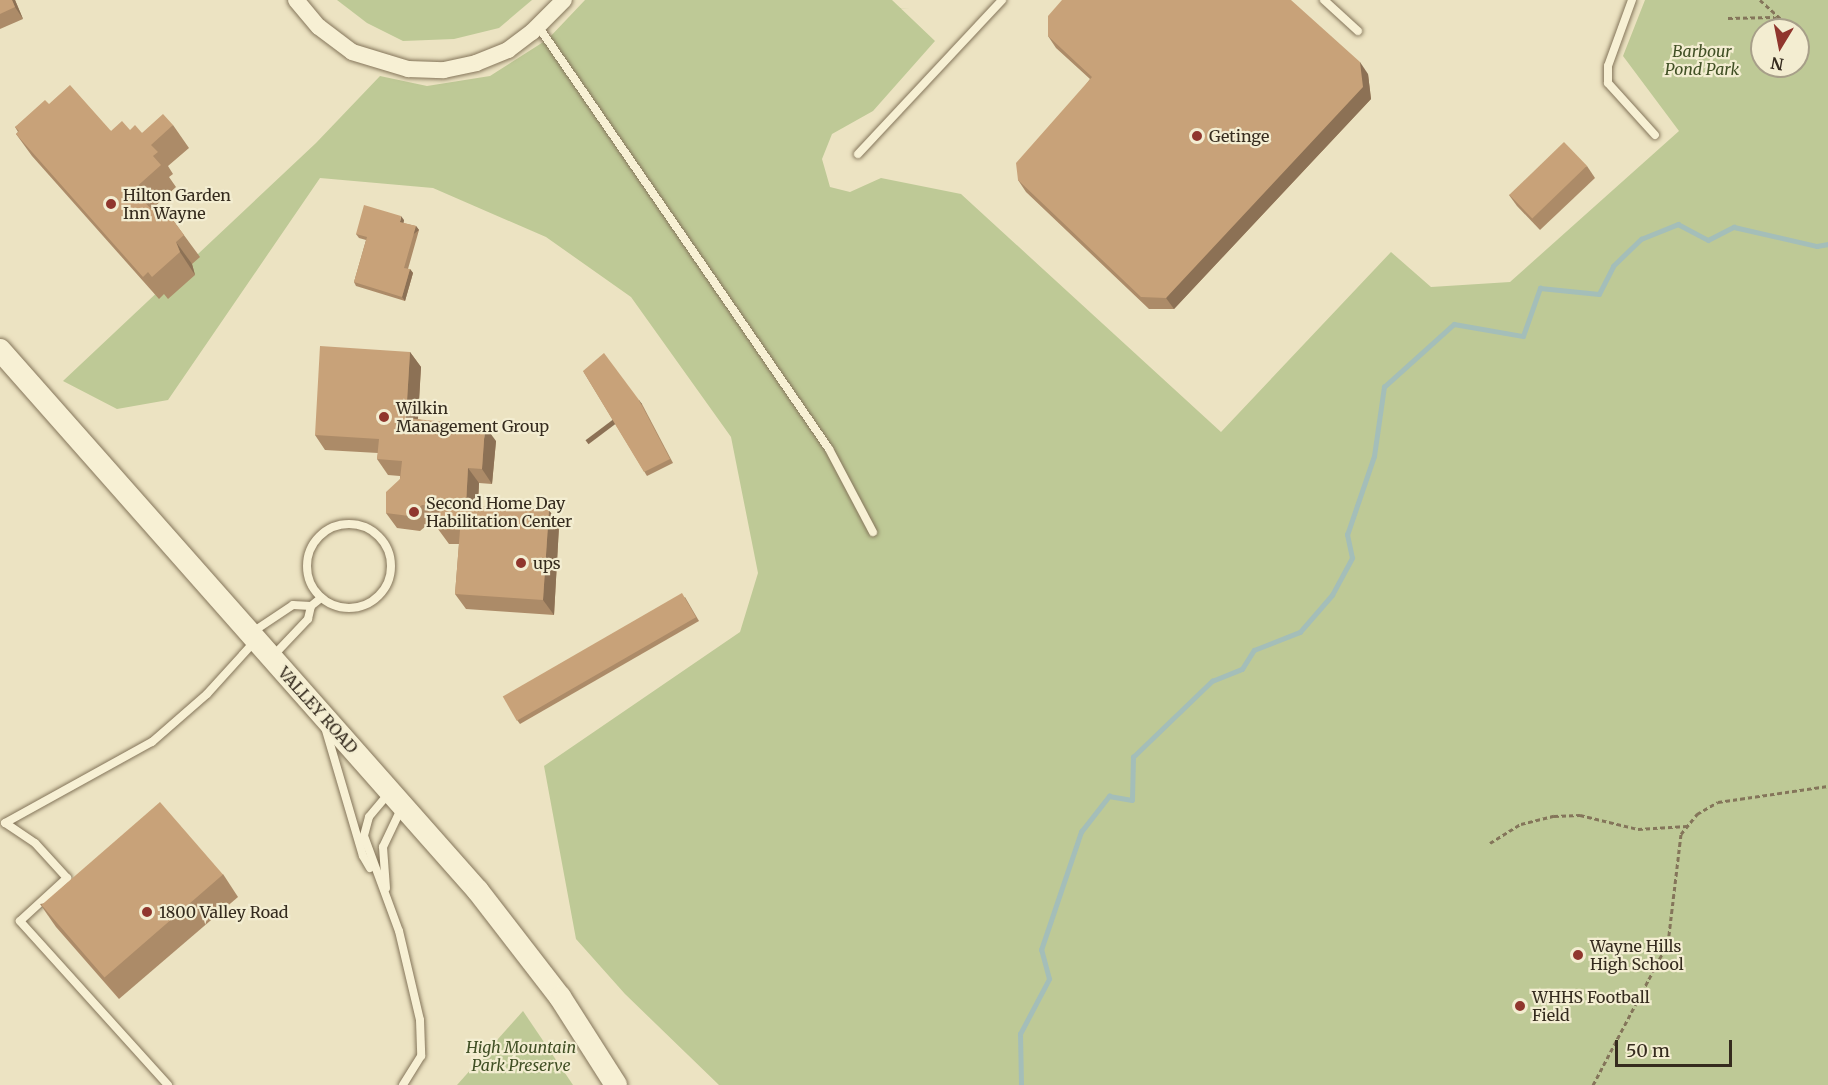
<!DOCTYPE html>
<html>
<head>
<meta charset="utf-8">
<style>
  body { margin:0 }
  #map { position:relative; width:1828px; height:1085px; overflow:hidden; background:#ece3c2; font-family:Merriweather,serif }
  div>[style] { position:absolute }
  .green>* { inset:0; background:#bec996 }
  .stream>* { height:4.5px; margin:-2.25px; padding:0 2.25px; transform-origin:2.25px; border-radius:2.25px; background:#a4beb9 }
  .path>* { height:3px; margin-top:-1.5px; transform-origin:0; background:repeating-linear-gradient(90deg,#84755a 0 4.5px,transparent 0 7.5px) }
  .roads { filter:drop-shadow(0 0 2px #84755a) drop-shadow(0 0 2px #84755a) }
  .lane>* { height:8px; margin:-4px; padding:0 4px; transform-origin:4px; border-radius:4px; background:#f7f0d4 }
  .lane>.ring { margin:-4px; padding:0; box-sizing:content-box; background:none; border:8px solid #f7f0d4; border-radius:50% }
  .street>* { height:16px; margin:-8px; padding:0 8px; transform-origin:8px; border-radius:8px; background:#f7f0d4 }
  .secondary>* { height:22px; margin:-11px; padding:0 11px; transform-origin:11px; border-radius:11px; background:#f7f0d4 }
  .wall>* { inset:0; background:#ac8b68 }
  .shaded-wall>* { inset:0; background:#8c7155; transform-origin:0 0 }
  .building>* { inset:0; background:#c8a279; transform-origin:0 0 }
  .dots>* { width:16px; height:16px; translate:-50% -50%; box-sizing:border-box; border:3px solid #f3edd1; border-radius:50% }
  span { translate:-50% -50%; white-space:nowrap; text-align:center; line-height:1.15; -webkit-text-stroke:4.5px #f3edd1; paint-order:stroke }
  .park-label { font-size:16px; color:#415025; font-style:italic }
  .poi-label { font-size:16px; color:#352b1e }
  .left { translate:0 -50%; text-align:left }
  .street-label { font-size:16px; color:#352b1e }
  .north { position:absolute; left:1750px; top:18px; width:60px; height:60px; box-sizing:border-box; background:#f3edd1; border:2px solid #a79f89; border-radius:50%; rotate:190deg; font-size:16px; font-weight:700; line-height:24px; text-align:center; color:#352b1e }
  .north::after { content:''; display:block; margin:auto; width:21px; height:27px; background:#90362d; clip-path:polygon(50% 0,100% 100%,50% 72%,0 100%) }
  .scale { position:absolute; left:1615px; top:1040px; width:117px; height:27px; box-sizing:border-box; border:3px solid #352b1e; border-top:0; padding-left:8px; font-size:18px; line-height:21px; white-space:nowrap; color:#352b1e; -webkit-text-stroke:4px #f3edd1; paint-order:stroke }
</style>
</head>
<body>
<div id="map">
  <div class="green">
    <i style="clip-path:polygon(337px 0,532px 0,499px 28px,454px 39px,403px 41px,367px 23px)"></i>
    <i style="clip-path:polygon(evenodd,585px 0,892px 0,935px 41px,873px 111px,832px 134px,822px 159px,830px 187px,850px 192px,881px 178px,961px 194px,1221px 432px,1391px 252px,1431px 287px,1510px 282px,1679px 131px,1623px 56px,1645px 0,1828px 0,1828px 1085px,719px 1085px,625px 994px,576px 939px,544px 766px,740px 632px,758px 573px,731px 437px,631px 297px,546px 237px,433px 188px,320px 178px,168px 400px,117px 409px,63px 381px,316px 143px,380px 76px,427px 86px,490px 76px,548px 39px,585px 0,1762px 30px,1798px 30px,1798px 66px,1762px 66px,1762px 30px)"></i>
    <i style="clip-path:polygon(523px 1011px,573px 1085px,457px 1085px)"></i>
  </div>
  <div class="stream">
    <i style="left:1021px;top:1085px;width:51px;rotate:-91.1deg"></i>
    <i style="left:1020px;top:1034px;width:62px;rotate:-62.2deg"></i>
    <i style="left:1049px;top:979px;width:30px;rotate:-105deg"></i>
    <i style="left:1041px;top:950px;width:125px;rotate:-71.3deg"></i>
    <i style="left:1081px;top:832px;width:46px;rotate:-52.1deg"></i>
    <i style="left:1109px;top:796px;width:23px;rotate:10deg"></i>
    <i style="left:1132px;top:800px;width:43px;rotate:-88.7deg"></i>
    <i style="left:1133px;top:757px;width:110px;rotate:-43.9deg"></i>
    <i style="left:1212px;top:681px;width:32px;rotate:-22deg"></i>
    <i style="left:1242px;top:669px;width:22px;rotate:-58deg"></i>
    <i style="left:1254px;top:650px;width:49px;rotate:-21.4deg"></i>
    <i style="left:1300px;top:632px;width:49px;rotate:-49.1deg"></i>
    <i style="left:1332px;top:595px;width:42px;rotate:-61.6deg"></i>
    <i style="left:1352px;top:558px;width:24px;rotate:-102deg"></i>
    <i style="left:1347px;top:535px;width:83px;rotate:-71.1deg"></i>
    <i style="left:1374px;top:456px;width:70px;rotate:-81.8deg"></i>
    <i style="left:1384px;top:387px;width:94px;rotate:-42deg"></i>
    <i style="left:1454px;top:324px;width:70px;rotate:9.9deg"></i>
    <i style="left:1523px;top:336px;width:51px;rotate:-70.5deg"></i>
    <i style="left:1540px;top:288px;width:59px;rotate:5.8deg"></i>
    <i style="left:1599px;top:294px;width:31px;rotate:-63deg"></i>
    <i style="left:1613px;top:266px;width:39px;rotate:-44deg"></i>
    <i style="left:1641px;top:239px;width:40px;rotate:-22deg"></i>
    <i style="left:1678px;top:224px;width:34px;rotate:28deg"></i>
    <i style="left:1708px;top:240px;width:29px;rotate:-27deg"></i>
    <i style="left:1734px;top:227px;width:85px;rotate:12.9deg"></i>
    <i style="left:1817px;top:246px;width:11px;rotate:-10deg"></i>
  </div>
  <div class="path">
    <i style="left:1760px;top:0;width:31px;rotate:42deg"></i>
    <i style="left:1728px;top:18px;width:46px;rotate:-1.2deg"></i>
    <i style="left:1774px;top:17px;width:22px;rotate:36deg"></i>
    <i style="left:1490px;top:843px;width:36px;rotate:-32deg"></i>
    <i style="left:1521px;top:824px;width:34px;rotate:-14deg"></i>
    <i style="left:1554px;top:816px;width:26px;rotate:-2deg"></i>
    <i style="left:1580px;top:815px;width:60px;rotate:13.6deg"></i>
    <i style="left:1638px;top:829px;width:49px;rotate:-3.5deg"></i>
    <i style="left:1593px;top:1085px;width:161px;rotate:-62.2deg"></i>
    <i style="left:1668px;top:943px;width:110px;rotate:-83.2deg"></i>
    <i style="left:1681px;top:834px;width:26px;rotate:-51deg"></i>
    <i style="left:1697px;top:814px;width:24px;rotate:-30deg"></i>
    <i style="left:1718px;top:802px;width:111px;rotate:-8.3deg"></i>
  </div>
  <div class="roads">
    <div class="lane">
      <i style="left:1324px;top:0;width:46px;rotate:42.4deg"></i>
      <i style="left:1632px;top:0;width:70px;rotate:110deg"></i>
      <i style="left:1608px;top:66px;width:17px;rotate:90deg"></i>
      <i style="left:1608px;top:83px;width:70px;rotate:47.9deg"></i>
      <i style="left:538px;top:26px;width:513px;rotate:55.47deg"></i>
      <i style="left:829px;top:449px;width:94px;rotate:62.1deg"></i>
      <i style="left:858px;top:154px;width:211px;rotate:-46.9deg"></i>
      <i class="ring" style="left:307px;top:524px;width:76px;height:76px"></i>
      <i style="left:251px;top:633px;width:50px;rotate:-33.7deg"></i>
      <i style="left:293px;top:605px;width:18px;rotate:3deg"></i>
      <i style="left:311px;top:606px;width:13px;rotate:-39deg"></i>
      <i style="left:273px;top:656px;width:51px;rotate:-46.6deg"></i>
      <i style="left:308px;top:619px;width:13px;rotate:-77deg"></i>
      <i style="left:325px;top:727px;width:134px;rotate:73.6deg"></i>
      <i style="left:363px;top:856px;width:14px;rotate:60deg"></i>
      <i style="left:389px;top:793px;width:31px;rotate:130deg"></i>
      <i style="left:369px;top:817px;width:20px;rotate:105deg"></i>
      <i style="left:364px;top:836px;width:101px;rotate:69.8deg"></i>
      <i style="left:399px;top:931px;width:91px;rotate:76.7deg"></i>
      <i style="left:420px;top:1020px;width:36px;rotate:88deg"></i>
      <i style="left:421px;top:1056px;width:34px;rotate:122deg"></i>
      <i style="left:386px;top:888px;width:41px;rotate:-94.2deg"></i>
      <i style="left:383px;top:847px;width:44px;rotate:-64.6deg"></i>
      <i style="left:168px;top:1085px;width:221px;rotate:-132.1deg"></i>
      <i style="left:20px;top:921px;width:64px;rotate:-42.5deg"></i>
      <i style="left:67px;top:878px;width:47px;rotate:-132.4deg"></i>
      <i style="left:35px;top:843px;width:36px;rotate:-146deg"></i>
      <i style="left:5px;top:823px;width:168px;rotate:-28.9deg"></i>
      <i style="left:152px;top:742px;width:73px;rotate:-41.1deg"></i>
      <i style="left:207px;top:694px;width:72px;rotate:-47.8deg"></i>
    </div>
    <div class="street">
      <i style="left:296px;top:0;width:35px;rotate:50deg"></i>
      <i style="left:319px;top:27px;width:41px;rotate:37.1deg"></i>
      <i style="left:352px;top:52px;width:59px;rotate:16.9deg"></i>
      <i style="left:408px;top:69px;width:36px;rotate:2deg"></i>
      <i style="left:444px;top:70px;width:33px;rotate:-12deg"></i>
      <i style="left:476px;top:63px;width:35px;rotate:-22deg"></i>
      <i style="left:508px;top:50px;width:30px;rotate:-37deg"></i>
      <i style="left:532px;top:32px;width:45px;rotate:-45deg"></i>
    </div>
    <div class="secondary">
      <i style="left:0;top:350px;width:722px;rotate:48.54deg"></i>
      <i style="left:478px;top:891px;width:134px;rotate:52.3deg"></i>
      <i style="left:560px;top:997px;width:104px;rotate:57.5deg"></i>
    </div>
  </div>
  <div class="wall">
    <i style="clip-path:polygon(0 0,15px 0,23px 19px,0 29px)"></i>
    <i style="clip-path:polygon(1048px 36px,1368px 74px,1371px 99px,1174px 309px,1149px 309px,1026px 192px,1018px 180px,1090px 79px,1056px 48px)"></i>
    <i style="clip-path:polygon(49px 104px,111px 131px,130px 130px,142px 133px,173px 125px,189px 148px,168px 166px,173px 174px,169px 177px,176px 187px,151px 210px,154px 212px,167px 212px,200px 257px,192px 264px,195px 275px,168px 299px,164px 294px,159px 299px,32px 156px,16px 134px,18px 132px,15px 127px)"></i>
    <i style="clip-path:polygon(1587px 166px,1595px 178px,1540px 230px,1517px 206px,1509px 195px)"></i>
    <i style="clip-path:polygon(404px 220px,403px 223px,416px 226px,419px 230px,408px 269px,410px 269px,413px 273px,405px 301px,356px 286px,354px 282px,366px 240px,359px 238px,356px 234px)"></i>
    <i style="clip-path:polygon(410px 352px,421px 367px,418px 419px,496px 441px,492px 484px,479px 483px,478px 506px,549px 510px,559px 526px,554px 615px,466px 609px,455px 594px,459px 544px,449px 544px,438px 529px,439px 521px,433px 520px,420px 531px,397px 528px,386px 513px,400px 479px,400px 476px,388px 475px,377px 459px,378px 453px,325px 450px,315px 435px)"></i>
    <i style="clip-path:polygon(583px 371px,642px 404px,673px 463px,647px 476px)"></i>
    <i style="clip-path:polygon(685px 597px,699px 621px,520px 724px,517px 720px)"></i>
    <i style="clip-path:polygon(223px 874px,238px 897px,119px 999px,56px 927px,40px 904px)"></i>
  </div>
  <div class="shaded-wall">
    <i style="clip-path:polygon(12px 0,15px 0,23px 19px,15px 7px)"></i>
    <i style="clip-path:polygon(1360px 62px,1368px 74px,1371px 99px,1174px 309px,1166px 298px)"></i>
    <i style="clip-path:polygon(401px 216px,404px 220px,403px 226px,400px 222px)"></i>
    <i style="left:416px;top:226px;width:5px;height:44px;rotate:53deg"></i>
    <i style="clip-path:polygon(176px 242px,192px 264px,195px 275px,180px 252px)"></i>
    <i style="clip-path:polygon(410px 269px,413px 273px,405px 301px,402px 297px)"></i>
    <i style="clip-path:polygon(410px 352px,421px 367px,417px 433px,406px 418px)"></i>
    <i style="left:639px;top:400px;width:5px;height:67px;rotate:53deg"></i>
    <i style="clip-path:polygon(485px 426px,496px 441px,492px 484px,482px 469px)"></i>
    <i style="clip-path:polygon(468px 468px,479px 483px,477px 520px,466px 505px)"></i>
    <i style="clip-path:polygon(549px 510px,559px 526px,554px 615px,543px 600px)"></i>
  </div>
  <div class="building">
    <i style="clip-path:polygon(0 0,12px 0,15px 7px,0 14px)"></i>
    <i style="clip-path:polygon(1062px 0,1291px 0,1360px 62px,1363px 87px,1166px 298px,1141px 297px,1018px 180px,1016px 163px,1092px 77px,1048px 36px,1048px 16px)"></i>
    <i style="clip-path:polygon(70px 85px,111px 131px,122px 121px,130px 130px,135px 125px,142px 133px,163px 114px,173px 125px,151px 145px,158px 152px,153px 156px,161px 165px,133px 190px,154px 212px,159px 207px,167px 212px,184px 235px,176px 242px,180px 252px,152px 277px,148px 272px,143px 277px,16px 134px,19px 131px,15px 127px,45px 100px,49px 104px)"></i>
    <i style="left:1564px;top:142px;width:33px;height:76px;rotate:46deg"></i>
    <i style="clip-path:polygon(364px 205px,401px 216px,400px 222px,416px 226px,404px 268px,410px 269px,402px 297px,354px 282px,367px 237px,356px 234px)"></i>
    <i style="clip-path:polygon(320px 346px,410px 352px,406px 418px,485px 426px,482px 469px,468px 468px,466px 505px,549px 510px,543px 600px,455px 594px,460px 530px,438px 529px,440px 506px,422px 505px,409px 516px,386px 513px,386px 492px,400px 479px,402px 461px,377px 459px,379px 439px,315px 435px)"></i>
    <i style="clip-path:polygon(604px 353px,639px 400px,670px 459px,644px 472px,583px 371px)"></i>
    <i style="left:682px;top:593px;width:28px;height:207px;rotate:60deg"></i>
    <i style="left:160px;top:802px;width:96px;height:157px;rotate:49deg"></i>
  </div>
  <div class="dots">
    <i style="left:1197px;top:136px;background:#90362d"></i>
    <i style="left:111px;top:204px;background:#90362d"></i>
    <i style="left:384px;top:417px;background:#90362d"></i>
    <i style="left:414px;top:512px;background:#90362d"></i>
    <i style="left:521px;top:563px;background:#90362d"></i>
    <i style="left:147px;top:912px;background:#90362d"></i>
    <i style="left:1578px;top:955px;background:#90362d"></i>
    <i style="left:1520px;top:1006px;background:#90362d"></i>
  </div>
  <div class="park-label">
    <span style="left:1702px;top:60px">Barbour<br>Pond Park</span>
    <span style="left:521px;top:1056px">High Mountain<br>Park Preserve</span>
  </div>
  <div class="poi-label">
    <span class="left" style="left:1209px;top:136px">Getinge</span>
    <span class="left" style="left:123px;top:204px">Hilton Garden<br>Inn Wayne</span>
    <span class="left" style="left:396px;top:417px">Wilkin<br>Management Group</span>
    <span class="left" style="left:426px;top:512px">Second Home Day<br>Habilitation Center</span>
    <span class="left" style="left:533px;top:563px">ups</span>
    <span class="left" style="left:159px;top:912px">1800 Valley Road</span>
    <span class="left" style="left:1590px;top:955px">Wayne Hills<br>High School</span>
    <span class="left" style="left:1532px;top:1006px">WHHS Football<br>Field</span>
  </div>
  <div class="street-label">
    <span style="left:318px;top:710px;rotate:48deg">VALLEY ROAD</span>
  </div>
  <div class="north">N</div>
  <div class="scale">50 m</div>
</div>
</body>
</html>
